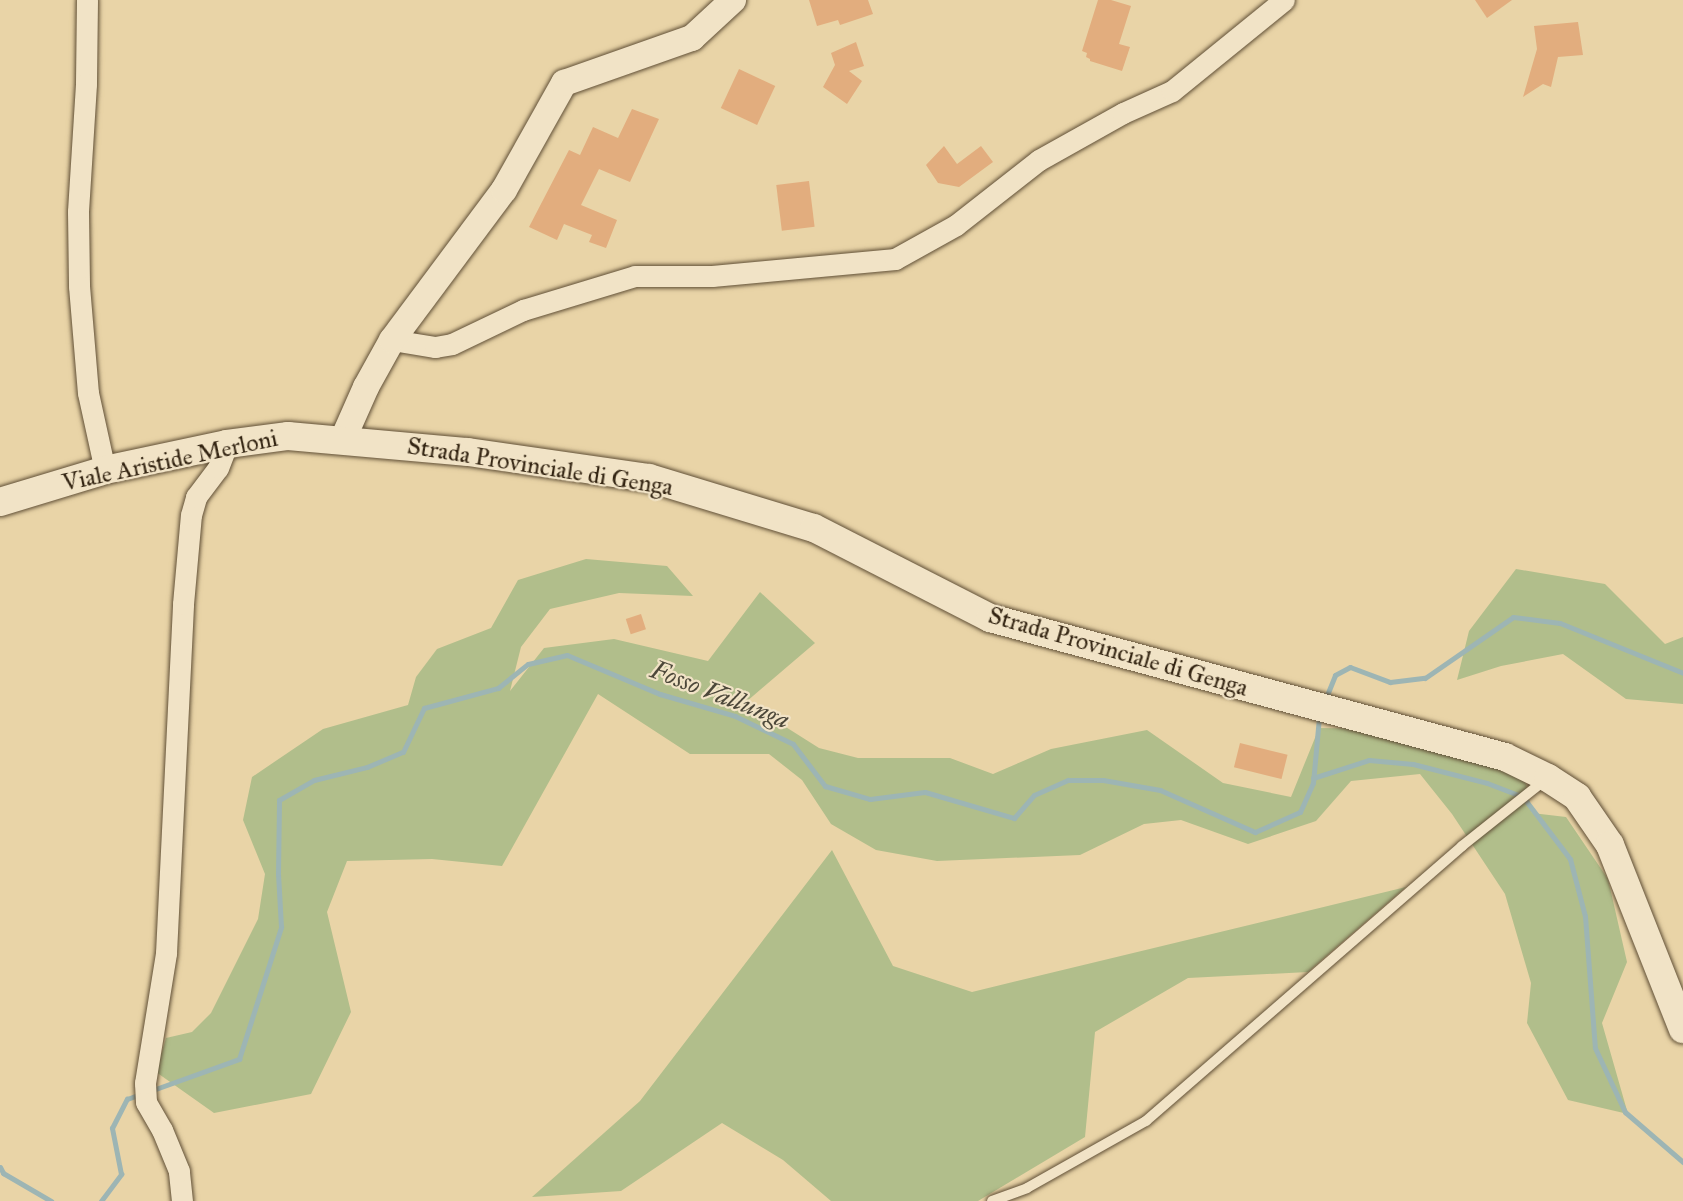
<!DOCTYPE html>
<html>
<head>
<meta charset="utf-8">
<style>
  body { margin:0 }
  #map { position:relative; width:1683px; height:1201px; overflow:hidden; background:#e9d4a7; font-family:"IM FELL Great Primer",serif }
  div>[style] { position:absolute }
  .green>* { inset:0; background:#b1be8b }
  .stream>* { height:5px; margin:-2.5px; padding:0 2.5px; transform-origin:2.5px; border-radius:2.5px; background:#9db5b4 }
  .building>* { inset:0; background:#e2ad7e; transform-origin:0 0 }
  .roads { filter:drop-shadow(0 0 2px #604f36) drop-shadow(0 0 2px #604f36) }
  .service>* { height:10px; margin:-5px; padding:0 5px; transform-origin:5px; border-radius:5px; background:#f1e3c6 }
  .minor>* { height:21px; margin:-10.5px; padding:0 10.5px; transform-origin:10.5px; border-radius:10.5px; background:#f1e3c6 }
  .tertiary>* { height:26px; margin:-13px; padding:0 13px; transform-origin:13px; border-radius:13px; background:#f1e3c6 }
  .secondary>* { height:28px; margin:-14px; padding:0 14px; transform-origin:14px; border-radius:14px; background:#f1e3c6 }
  span { translate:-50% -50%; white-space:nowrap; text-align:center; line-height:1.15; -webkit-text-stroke:4.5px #f1e3c6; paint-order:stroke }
  .street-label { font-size:24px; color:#322311 }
  .water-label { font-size:26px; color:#4d483a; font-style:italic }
</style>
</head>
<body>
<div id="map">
  <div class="green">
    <i style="clip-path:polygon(586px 559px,667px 566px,693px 596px,619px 593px,550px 609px,521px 647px,510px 691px,544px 648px,614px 639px,708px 661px,760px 592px,815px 643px,746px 702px,819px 748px,858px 758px,950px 758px,993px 774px,1051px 749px,1147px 730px,1223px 783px,1291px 797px,1319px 728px,1380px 729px,1509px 765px,1526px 784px,1532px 813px,1566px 817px,1608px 879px,1627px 962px,1602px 1023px,1628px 1114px,1568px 1100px,1527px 1023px,1531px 983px,1505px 894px,1452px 814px,1420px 774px,1351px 781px,1316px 821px,1248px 844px,1181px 820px,1144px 824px,1080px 855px,937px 861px,876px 850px,831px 824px,802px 780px,769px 754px,690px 754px,598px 694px,502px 866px,432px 859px,347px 861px,327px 912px,351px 1012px,311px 1094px,214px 1113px,156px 1072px,166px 1038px,192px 1032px,211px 1013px,258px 919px,265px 874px,243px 820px,252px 777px,323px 729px,408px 705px,416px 677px,437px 649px,491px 628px,518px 580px)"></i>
    <i style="clip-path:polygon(1516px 569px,1605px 584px,1665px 644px,1683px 637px,1683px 704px,1626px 699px,1563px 654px,1501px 666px,1457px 680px,1469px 631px)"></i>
    <i style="clip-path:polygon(832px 850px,893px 966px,972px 992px,1406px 887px,1308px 972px,1188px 978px,1095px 1032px,1085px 1137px,978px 1201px,831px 1201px,783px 1160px,722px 1123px,621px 1191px,532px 1197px,640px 1101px)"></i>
  </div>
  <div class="stream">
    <i style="left:1325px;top:700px;width:27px;rotate:-68deg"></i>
    <i style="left:1335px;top:675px;width:17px;rotate:-28deg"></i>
    <i style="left:1350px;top:667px;width:43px;rotate:20.6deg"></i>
    <i style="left:1390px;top:682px;width:35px;rotate:-7deg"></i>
    <i style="left:1425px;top:678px;width:107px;rotate:-34.7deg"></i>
    <i style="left:1513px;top:617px;width:47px;rotate:7.3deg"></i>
    <i style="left:1560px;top:623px;width:133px;rotate:22.1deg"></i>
    <i style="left:1313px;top:778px;width:59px;rotate:-17.8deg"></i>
    <i style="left:1369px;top:760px;width:44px;rotate:5.2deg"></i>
    <i style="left:1413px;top:764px;width:76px;rotate:14.4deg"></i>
    <i style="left:1487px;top:783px;width:39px;rotate:21deg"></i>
    <i style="left:1523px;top:797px;width:78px;rotate:52.8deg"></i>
    <i style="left:1570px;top:859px;width:59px;rotate:75.3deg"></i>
    <i style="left:1585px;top:916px;width:132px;rotate:85.7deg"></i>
    <i style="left:1595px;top:1048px;width:71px;rotate:64.9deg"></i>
    <i style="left:1625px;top:1112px;width:77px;rotate:40.8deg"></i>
    <i style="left:150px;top:1091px;width:95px;rotate:-19.8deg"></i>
    <i style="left:239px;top:1059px;width:139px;rotate:-72.3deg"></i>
    <i style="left:281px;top:927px;width:53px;rotate:-93.2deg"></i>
    <i style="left:278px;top:874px;width:74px;rotate:-89.2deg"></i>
    <i style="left:279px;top:800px;width:40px;rotate:-29.7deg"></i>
    <i style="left:314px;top:780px;width:55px;rotate:-13.8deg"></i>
    <i style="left:367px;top:767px;width:39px;rotate:-23deg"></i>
    <i style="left:403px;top:752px;width:49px;rotate:-64.5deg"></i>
    <i style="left:424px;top:708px;width:77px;rotate:-15.1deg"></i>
    <i style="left:498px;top:688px;width:38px;rotate:-39deg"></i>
    <i style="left:528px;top:664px;width:40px;rotate:-13deg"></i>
    <i style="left:567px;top:655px;width:101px;rotate:22.8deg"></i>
    <i style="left:660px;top:694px;width:78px;rotate:16.3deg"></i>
    <i style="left:735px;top:716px;width:64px;rotate:25.8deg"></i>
    <i style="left:793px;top:744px;width:53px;rotate:52.7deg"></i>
    <i style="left:825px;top:786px;width:47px;rotate:16.1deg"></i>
    <i style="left:870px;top:799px;width:55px;rotate:-7.3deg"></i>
    <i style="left:925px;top:792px;width:93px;rotate:16.3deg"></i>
    <i style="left:1014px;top:818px;width:30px;rotate:-49deg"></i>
    <i style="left:1034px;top:795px;width:37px;rotate:-24deg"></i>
    <i style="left:1068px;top:780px;width:35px"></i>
    <i style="left:1103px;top:780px;width:58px;rotate:10deg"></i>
    <i style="left:1160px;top:790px;width:104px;rotate:23.9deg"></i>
    <i style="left:1255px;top:832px;width:49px;rotate:-24deg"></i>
    <i style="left:1300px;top:812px;width:32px;rotate:-66deg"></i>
    <i style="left:1313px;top:783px;width:66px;rotate:-84.8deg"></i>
    <i style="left:0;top:1167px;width:7px;rotate:63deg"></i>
    <i style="left:3px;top:1173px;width:56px;rotate:30.3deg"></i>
    <i style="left:101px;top:1201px;width:34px;rotate:-53deg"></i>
    <i style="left:121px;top:1174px;width:47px;rotate:-101.1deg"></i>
    <i style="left:112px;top:1128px;width:33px;rotate:-63deg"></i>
    <i style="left:127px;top:1099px;width:15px;rotate:-20deg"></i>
  </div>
  <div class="building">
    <i style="clip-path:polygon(809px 0,868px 0,873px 14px,840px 25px,838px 20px,817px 26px)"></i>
    <i style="clip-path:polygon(1098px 0,1111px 0,1131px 6px,1119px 44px,1130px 47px,1122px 71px,1090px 61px,1090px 59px,1086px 57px,1087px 53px,1082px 51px)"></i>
    <i style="clip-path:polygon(1475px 0,1512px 0,1487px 18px)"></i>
    <i style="clip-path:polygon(1578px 22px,1583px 55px,1558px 57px,1551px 87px,1543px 84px,1523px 97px,1537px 49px,1534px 26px)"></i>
    <i style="clip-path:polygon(856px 42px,864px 66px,849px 71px,862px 81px,847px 104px,823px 87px,835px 65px,831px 53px)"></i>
    <i style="left:739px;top:69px;width:40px;height:43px;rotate:25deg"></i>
    <i style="clip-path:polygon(632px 109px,659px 119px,630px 182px,599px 169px,581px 205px,617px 220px,606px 248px,589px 242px,592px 235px,564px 224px,557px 240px,529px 227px,569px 150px,580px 155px,593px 127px,618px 138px)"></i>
    <i style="clip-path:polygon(944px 146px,957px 164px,981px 146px,993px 162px,959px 187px,938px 183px,926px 165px)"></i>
    <i style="left:809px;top:181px;width:46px;height:33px;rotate:83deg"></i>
    <i style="left:641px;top:614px;width:16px;height:16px;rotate:72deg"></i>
    <i style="left:1240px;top:743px;width:49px;height:25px;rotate:14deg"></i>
  </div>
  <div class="roads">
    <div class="service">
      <i style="left:992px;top:1201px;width:37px;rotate:-20deg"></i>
      <i style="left:1027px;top:1188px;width:137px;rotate:-29.4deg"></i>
      <i style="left:1146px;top:1121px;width:419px;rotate:-41deg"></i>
      <i style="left:1462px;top:846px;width:106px;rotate:-38.5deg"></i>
    </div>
    <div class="minor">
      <i style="left:87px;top:0;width:84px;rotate:90.7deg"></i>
      <i style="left:86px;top:84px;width:128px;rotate:93.6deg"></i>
      <i style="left:78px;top:212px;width:74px;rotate:89.2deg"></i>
      <i style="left:79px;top:286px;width:107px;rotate:85.2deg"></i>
      <i style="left:88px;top:393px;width:79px;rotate:77.6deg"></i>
      <i style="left:392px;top:340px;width:44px;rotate:9.2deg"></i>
      <i style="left:435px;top:347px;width:17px;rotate:-10deg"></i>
      <i style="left:452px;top:344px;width:79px;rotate:-25.6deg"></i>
      <i style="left:523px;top:310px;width:117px;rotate:-16.9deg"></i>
      <i style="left:635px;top:276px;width:77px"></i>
      <i style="left:712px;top:276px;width:184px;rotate:-5.3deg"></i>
      <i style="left:895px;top:259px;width:70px;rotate:-29.1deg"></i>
      <i style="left:956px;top:225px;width:105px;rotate:-38.1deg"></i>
      <i style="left:1039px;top:160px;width:96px;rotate:-29.2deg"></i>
      <i style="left:1123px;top:113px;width:54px;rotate:-24.2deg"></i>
      <i style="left:1172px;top:91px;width:144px;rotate:-39.1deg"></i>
      <i style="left:182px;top:1201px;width:30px;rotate:-96deg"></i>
      <i style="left:179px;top:1171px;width:44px;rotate:-112.5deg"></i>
      <i style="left:162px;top:1130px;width:32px;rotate:-120deg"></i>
      <i style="left:146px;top:1102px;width:19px;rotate:-93deg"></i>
      <i style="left:145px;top:1083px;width:132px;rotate:-80.8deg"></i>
      <i style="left:166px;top:953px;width:349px;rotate:-87.2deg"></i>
      <i style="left:183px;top:604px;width:89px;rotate:-84.9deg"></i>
      <i style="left:191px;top:515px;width:19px;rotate:-74deg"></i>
      <i style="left:196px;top:497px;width:36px;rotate:-53deg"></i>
      <i style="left:218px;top:468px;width:26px;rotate:-69deg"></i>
    </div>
    <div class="tertiary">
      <i style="left:343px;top:439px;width:57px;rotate:-66.1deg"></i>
      <i style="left:366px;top:387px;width:54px;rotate:-61deg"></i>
      <i style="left:392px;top:340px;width:187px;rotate:-53.3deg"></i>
      <i style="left:504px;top:190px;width:123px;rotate:-60.7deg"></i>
      <i style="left:564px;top:83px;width:136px;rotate:-19.4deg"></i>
      <i style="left:692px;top:38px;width:56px;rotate:-42.8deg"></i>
    </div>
    <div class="secondary">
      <i style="left:0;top:502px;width:110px;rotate:-16.9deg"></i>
      <i style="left:105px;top:470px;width:125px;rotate:-12deg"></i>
      <i style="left:227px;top:444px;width:62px;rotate:-7.5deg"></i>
      <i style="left:288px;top:436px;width:181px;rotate:5.1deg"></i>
      <i style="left:468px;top:452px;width:183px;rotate:8.2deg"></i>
      <i style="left:649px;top:478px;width:172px;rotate:16.9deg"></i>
      <i style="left:814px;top:528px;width:198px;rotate:27.1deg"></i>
      <i style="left:990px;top:618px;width:533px;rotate:15.1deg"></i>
      <i style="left:1505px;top:757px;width:48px;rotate:26deg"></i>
      <i style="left:1548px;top:778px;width:35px;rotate:33deg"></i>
      <i style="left:1577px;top:797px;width:58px;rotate:55.5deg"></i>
      <i style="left:1610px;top:845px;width:198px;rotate:68.4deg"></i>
    </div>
  </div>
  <div class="street-label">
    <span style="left:170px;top:461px;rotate:-12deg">Viale Aristide Merloni</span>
    <span style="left:540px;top:467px;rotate:9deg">Strada Provinciale di Genga</span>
    <span style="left:1118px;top:652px;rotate:16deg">Strada Provinciale di Genga</span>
  </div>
  <div class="water-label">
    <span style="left:720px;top:695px;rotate:21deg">Fosso Vallunga</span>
  </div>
</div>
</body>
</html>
